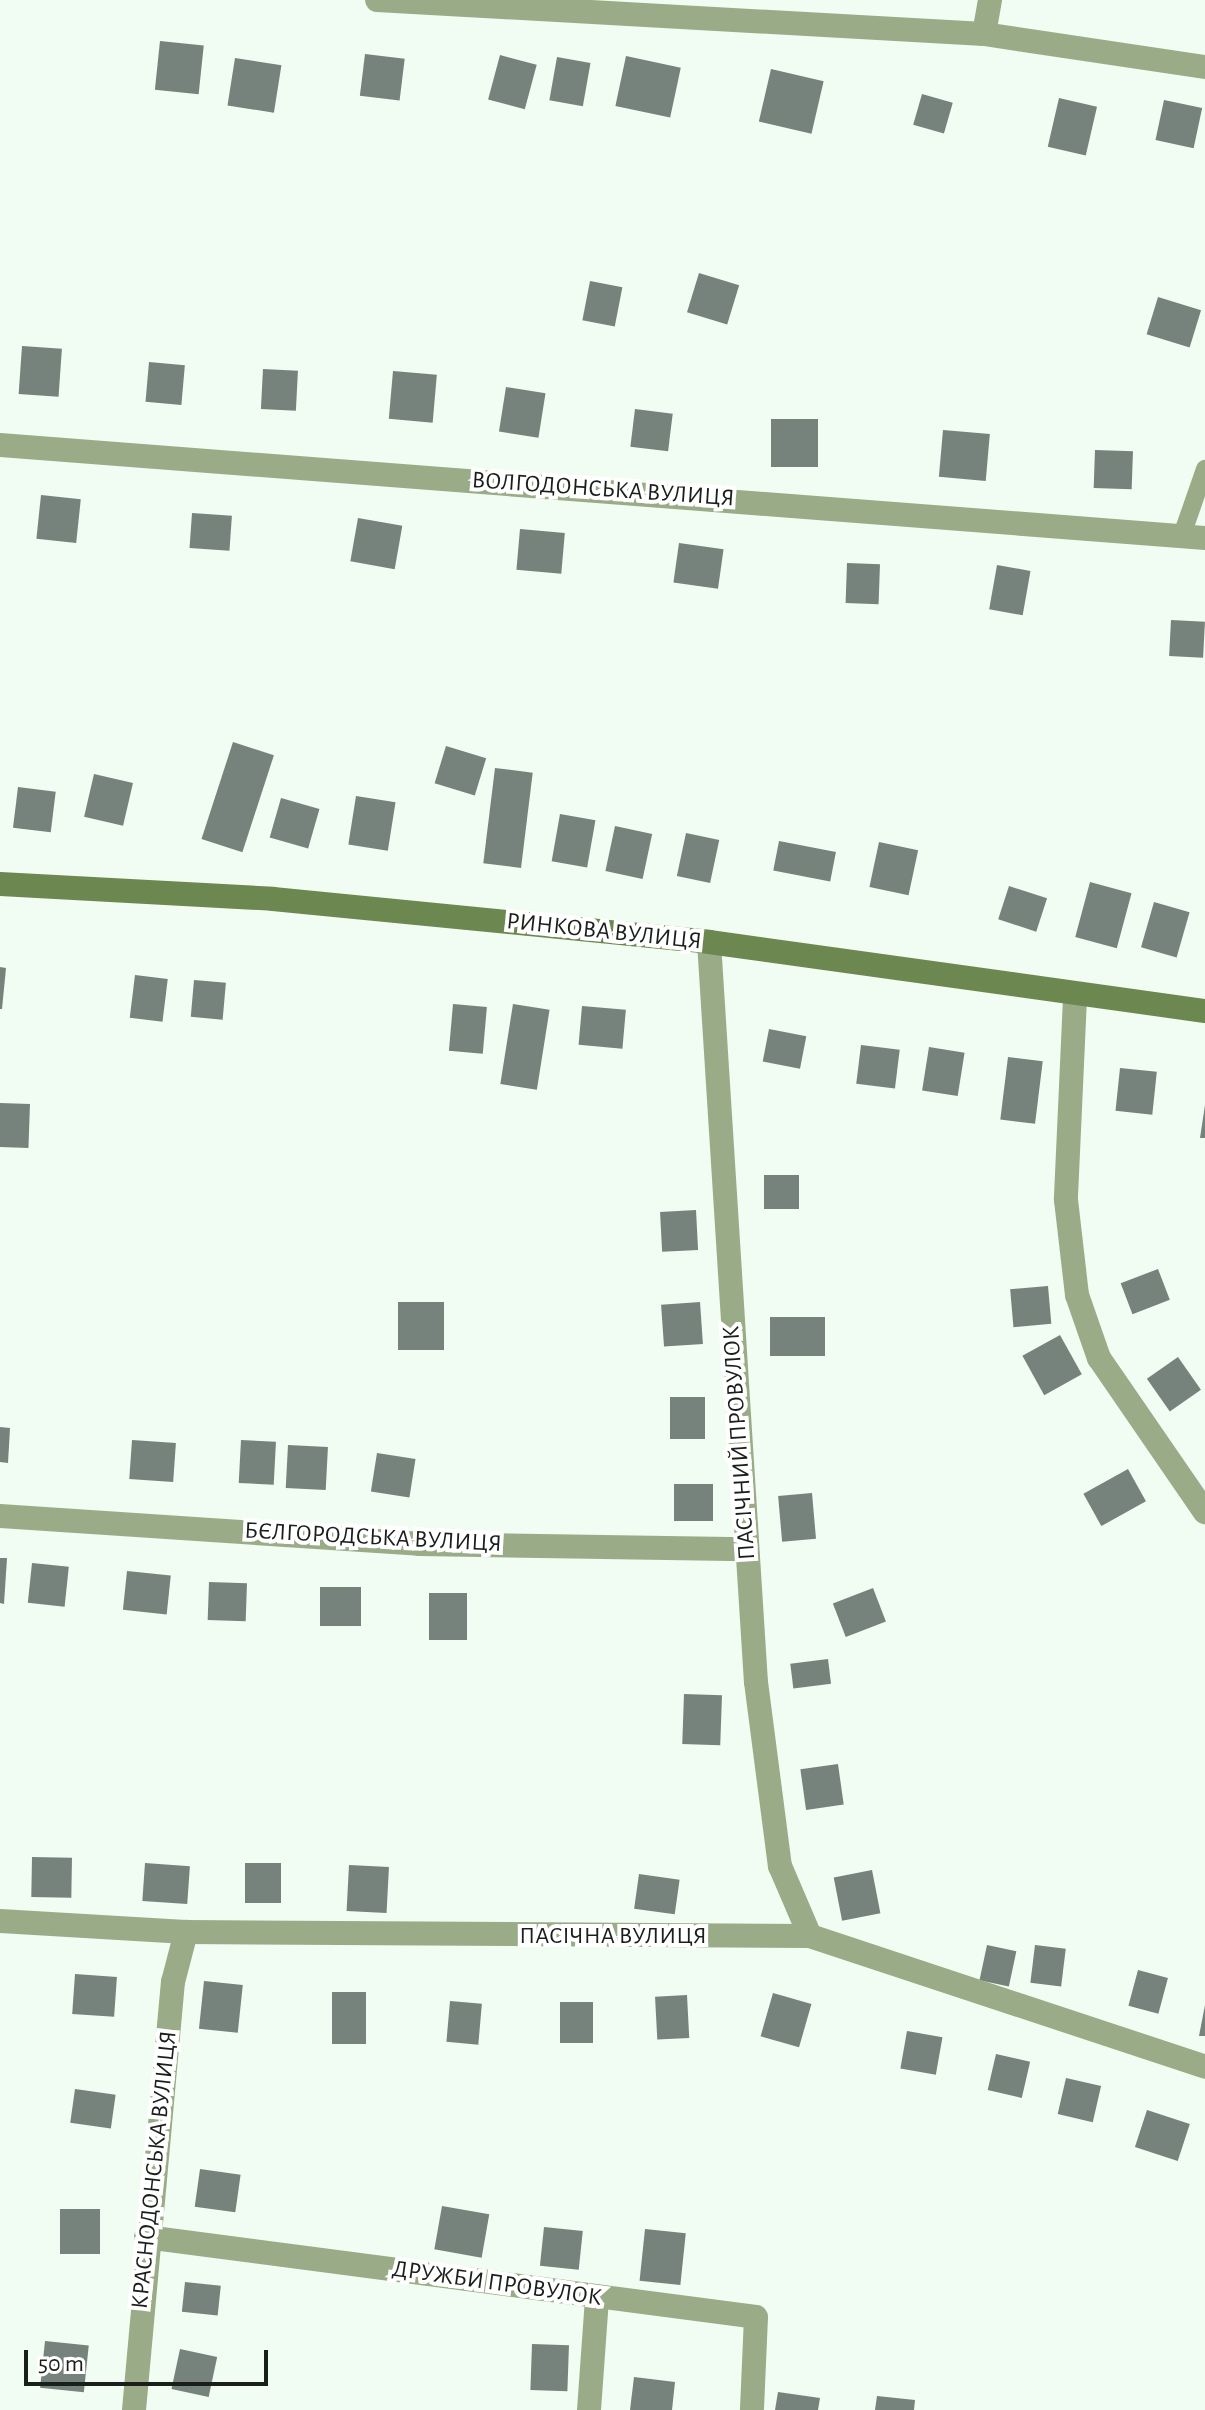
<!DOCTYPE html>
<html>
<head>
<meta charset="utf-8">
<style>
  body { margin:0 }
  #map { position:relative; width:1205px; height:2410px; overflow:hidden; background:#f1fcf2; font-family:"Alegreya Sans",sans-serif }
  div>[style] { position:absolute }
  .building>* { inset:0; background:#76827c; transform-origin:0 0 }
  .lane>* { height:18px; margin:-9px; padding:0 9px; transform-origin:9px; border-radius:9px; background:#9aac87 }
  .street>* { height:24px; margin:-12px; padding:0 12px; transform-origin:12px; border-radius:12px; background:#9aac87 }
  .secondary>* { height:24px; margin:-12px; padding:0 12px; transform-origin:12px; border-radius:12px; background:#6d8750 }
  span { translate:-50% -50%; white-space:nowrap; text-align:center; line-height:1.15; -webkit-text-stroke:8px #fff; paint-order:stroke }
  .street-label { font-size:24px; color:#1b1f1c }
  .scale { position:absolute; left:24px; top:2350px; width:244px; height:36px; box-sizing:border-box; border:4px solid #1b1f1c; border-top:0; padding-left:10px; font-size:24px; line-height:28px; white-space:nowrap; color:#1b1f1c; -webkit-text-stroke:6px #fff; paint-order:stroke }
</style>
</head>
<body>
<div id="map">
  <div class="building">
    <i style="left:160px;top:41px;width:44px;height:49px;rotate:6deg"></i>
    <i style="left:365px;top:54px;width:40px;height:42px;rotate:7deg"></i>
    <i style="left:500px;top:55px;width:38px;height:46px;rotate:15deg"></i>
    <i style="left:626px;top:56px;width:56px;height:51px;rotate:12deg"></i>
    <i style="left:557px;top:57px;width:34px;height:44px;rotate:10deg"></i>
    <i style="left:235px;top:58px;width:47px;height:48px;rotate:9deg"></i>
    <i style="left:771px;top:69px;width:54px;height:54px;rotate:13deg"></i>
    <i style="left:922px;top:94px;width:32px;height:32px;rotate:16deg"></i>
    <i style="left:1059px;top:98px;width:39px;height:50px;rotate:13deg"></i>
    <i style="left:1164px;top:100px;width:39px;height:41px;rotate:12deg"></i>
    <i style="left:699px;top:273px;width:42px;height:41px;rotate:17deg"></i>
    <i style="left:590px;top:281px;width:33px;height:40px;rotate:11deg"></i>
    <i style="left:1158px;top:297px;width:45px;height:39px;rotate:17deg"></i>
    <i style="left:22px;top:346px;width:40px;height:48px;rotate:4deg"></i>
    <i style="left:149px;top:362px;width:36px;height:40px;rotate:5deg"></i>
    <i style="left:263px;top:369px;width:35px;height:40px;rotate:3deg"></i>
    <i style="left:393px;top:371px;width:44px;height:48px;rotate:5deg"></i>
    <i style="left:506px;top:387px;width:40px;height:45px;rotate:9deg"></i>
    <i style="left:635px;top:409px;width:38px;height:38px;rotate:7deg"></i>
    <i style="left:771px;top:419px;width:47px;height:48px"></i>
    <i style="left:943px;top:430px;width:47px;height:47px;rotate:5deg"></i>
    <i style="left:1095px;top:450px;width:38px;height:38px;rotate:2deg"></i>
    <i style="left:41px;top:495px;width:40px;height:44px;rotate:6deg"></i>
    <i style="left:192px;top:513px;width:40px;height:35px;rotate:4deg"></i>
    <i style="left:358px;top:518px;width:45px;height:44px;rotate:10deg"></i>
    <i style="left:520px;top:529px;width:45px;height:41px;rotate:5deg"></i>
    <i style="left:679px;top:543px;width:45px;height:40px;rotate:8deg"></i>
    <i style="left:847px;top:563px;width:33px;height:40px;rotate:2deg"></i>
    <i style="left:997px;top:565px;width:34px;height:45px;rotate:10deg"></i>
    <i style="left:1171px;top:620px;width:34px;height:36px;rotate:3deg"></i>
    <i style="left:233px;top:742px;width:43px;height:102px;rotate:18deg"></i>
    <i style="left:446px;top:746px;width:42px;height:39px;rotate:17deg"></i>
    <i style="left:495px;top:768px;width:38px;height:96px;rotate:7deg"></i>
    <i style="left:94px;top:774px;width:40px;height:44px;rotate:13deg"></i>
    <i style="left:18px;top:787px;width:38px;height:41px;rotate:7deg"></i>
    <i style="left:356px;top:796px;width:40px;height:49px;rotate:9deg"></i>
    <i style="left:281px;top:798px;width:40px;height:41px;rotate:16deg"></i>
    <i style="left:560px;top:814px;width:36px;height:48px;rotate:10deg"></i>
    <i style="left:615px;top:826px;width:38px;height:46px;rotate:12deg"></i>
    <i style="left:686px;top:833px;width:34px;height:44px;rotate:12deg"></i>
    <i style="left:779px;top:841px;width:58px;height:30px;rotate:11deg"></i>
    <i style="left:879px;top:842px;width:40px;height:46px;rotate:12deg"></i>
    <i style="left:1090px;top:882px;width:43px;height:57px;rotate:15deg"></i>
    <i style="left:1009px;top:886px;width:40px;height:35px;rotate:18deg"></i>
    <i style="left:1154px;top:902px;width:37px;height:47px;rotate:16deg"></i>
    <i style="clip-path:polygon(0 967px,6px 968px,2px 1009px,0 1009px)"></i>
    <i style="left:135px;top:975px;width:33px;height:43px;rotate:7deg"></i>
    <i style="left:194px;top:980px;width:32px;height:37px;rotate:5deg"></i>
    <i style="left:453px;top:1004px;width:34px;height:47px;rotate:5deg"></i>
    <i style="left:513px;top:1004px;width:37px;height:81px;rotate:9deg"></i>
    <i style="left:582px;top:1006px;width:44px;height:39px;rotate:5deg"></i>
    <i style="left:769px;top:1029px;width:38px;height:33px;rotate:11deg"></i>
    <i style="left:861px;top:1045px;width:39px;height:39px;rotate:7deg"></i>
    <i style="left:929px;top:1047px;width:36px;height:44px;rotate:9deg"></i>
    <i style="left:1008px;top:1057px;width:35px;height:63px;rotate:7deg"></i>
    <i style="left:1120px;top:1068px;width:37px;height:43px;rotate:6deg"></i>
    <i style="left:0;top:1103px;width:30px;height:44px;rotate:2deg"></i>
    <i style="clip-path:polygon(1205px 1105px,1205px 1138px,1200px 1138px)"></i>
    <i style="left:764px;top:1175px;width:35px;height:34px"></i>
    <i style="left:696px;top:1210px;width:40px;height:36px;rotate:87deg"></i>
    <i style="left:1158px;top:1269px;width:33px;height:40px;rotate:69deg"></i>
    <i style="left:1048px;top:1286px;width:38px;height:38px;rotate:85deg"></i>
    <i style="left:398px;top:1302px;width:46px;height:48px"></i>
    <i style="left:700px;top:1302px;width:42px;height:39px;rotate:86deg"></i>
    <i style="left:770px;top:1317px;width:55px;height:39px"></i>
    <i style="left:1060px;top:1335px;width:45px;height:43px;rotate:61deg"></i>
    <i style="left:1178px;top:1357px;width:40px;height:38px;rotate:55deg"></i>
    <i style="left:670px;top:1397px;width:35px;height:42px"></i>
    <i style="clip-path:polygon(0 1427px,10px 1428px,8px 1463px,0 1462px)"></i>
    <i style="left:132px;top:1440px;width:44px;height:39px;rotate:4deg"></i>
    <i style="left:241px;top:1440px;width:35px;height:43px;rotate:3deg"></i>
    <i style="left:288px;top:1445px;width:40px;height:43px;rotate:3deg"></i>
    <i style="left:377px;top:1453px;width:39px;height:39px;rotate:9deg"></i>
    <i style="left:1128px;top:1469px;width:37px;height:51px;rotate:61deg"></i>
    <i style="left:674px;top:1484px;width:39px;height:37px"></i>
    <i style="left:812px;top:1493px;width:46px;height:34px;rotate:85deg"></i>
    <i style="clip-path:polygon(0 1558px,7px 1558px,4px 1604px,0 1603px)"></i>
    <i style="left:32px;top:1563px;width:37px;height:40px;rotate:6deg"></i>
    <i style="left:127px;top:1571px;width:44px;height:39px;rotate:6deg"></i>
    <i style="left:209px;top:1582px;width:38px;height:38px;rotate:2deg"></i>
    <i style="left:320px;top:1587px;width:41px;height:39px"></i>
    <i style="left:873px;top:1588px;width:36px;height:43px;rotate:69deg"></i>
    <i style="left:429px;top:1593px;width:38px;height:47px"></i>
    <i style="left:828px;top:1659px;width:25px;height:38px;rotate:83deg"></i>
    <i style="left:684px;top:1694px;width:38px;height:50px;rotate:2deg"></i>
    <i style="left:838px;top:1764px;width:41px;height:38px;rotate:82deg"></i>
    <i style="left:32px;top:1857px;width:40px;height:40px;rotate:1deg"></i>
    <i style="left:145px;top:1863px;width:45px;height:38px;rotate:4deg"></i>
    <i style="left:245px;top:1863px;width:36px;height:40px"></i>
    <i style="left:349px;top:1865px;width:40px;height:46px;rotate:3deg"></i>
    <i style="left:872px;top:1870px;width:44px;height:39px;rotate:79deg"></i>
    <i style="left:639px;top:1874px;width:41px;height:35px;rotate:8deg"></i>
    <i style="left:987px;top:1945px;width:30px;height:36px;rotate:12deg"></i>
    <i style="left:1035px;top:1945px;width:31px;height:38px;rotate:7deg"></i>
    <i style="left:1138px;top:1970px;width:31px;height:37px;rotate:15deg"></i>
    <i style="left:75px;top:1974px;width:42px;height:40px;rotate:4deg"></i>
    <i style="left:204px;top:1981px;width:39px;height:48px;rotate:6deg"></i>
    <i style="left:332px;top:1992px;width:34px;height:52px"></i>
    <i style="left:773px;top:1993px;width:40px;height:45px;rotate:16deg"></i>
    <i style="left:687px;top:1995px;width:43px;height:32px;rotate:87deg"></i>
    <i style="left:450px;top:2001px;width:32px;height:41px;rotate:5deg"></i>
    <i style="left:560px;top:2002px;width:33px;height:41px"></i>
    <i style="clip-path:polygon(1205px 2005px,1205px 2036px,1199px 2036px)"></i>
    <i style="left:907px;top:2031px;width:36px;height:38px;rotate:10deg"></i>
    <i style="left:996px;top:2054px;width:35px;height:37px;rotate:13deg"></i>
    <i style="left:1066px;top:2078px;width:36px;height:37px;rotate:13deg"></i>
    <i style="left:75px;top:2089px;width:41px;height:34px;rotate:8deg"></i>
    <i style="left:1147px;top:2110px;width:45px;height:39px;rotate:18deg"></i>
    <i style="left:200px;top:2169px;width:41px;height:38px;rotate:8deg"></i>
    <i style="left:442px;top:2206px;width:48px;height:44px;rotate:10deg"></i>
    <i style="left:60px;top:2209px;width:40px;height:45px"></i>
    <i style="left:544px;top:2227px;width:39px;height:39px;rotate:6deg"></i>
    <i style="left:645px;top:2229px;width:41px;height:52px;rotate:6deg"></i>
    <i style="left:185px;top:2282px;width:36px;height:30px;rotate:6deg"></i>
    <i style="left:45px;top:2341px;width:44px;height:47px;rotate:6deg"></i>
    <i style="left:532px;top:2344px;width:37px;height:46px;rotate:2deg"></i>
    <i style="left:180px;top:2349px;width:38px;height:41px;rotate:12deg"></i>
    <i style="clip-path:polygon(634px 2377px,675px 2382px,672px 2410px,630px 2410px)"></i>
    <i style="clip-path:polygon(778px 2392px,820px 2398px,818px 2410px,775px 2410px)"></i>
    <i style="clip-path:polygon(877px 2396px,915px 2400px,914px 2410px,875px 2410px)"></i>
  </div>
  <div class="lane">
    <i style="left:1182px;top:535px;width:70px;rotate:-70.8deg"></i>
  </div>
  <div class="street">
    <i style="left:377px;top:0;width:608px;rotate:3.21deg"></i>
    <i style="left:984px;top:34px;width:223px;rotate:8.5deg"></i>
    <i style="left:984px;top:34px;width:35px;rotate:-80deg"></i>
    <i style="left:0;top:445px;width:1209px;rotate:4.41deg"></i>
    <i style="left:709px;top:942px;width:741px;rotate:86.37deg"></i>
    <i style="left:756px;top:1682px;width:186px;rotate:82.6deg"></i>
    <i style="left:780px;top:1866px;width:76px;rotate:66.8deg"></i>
    <i style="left:1075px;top:998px;width:202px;rotate:92.6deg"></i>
    <i style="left:1066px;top:1200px;width:96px;rotate:83.4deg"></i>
    <i style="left:1077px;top:1295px;width:67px;rotate:70.8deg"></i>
    <i style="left:1099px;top:1358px;width:187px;rotate:55.5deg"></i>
    <i style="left:0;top:1516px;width:420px;rotate:3.8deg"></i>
    <i style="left:419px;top:1544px;width:327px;rotate:0.9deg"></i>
    <i style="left:0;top:1921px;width:186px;rotate:3.4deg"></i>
    <i style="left:186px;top:1932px;width:624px;rotate:0.37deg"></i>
    <i style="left:810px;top:1936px;width:416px;rotate:18.3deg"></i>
    <i style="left:146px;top:2237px;width:615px;rotate:7.47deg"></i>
    <i style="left:756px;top:2317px;width:93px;rotate:92.5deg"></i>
    <i style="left:134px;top:2410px;width:430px;rotate:-84.8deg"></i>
    <i style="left:173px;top:1982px;width:52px;rotate:-75.4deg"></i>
    <i style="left:589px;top:2410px;width:112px;rotate:-85.9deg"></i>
  </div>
  <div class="secondary">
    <i style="left:0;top:884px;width:273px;rotate:3.1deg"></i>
    <i style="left:273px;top:899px;width:438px;rotate:5.6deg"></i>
    <i style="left:709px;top:942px;width:501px;rotate:7.92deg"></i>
  </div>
  <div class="street-label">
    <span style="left:603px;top:490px;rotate:4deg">ВОЛГОДОНСЬКА ВУЛИЦЯ</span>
    <span style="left:604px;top:932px;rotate:6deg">РИНКОВА ВУЛИЦЯ</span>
    <span style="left:740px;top:1443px;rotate:-94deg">ПАСІЧНИЙ ПРОВУЛОК</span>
    <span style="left:373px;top:1538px;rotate:3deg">БЄЛГОРОДСЬКА ВУЛИЦЯ</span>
    <span style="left:613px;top:1937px">ПАСІЧНА ВУЛИЦЯ</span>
    <span style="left:155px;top:2170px;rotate:-84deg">КРАСНОДОНСЬКА ВУЛИЦЯ</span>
    <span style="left:497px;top:2284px;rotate:8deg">ДРУЖБИ ПРОВУЛОК</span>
  </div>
  <div class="scale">50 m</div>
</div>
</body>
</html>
